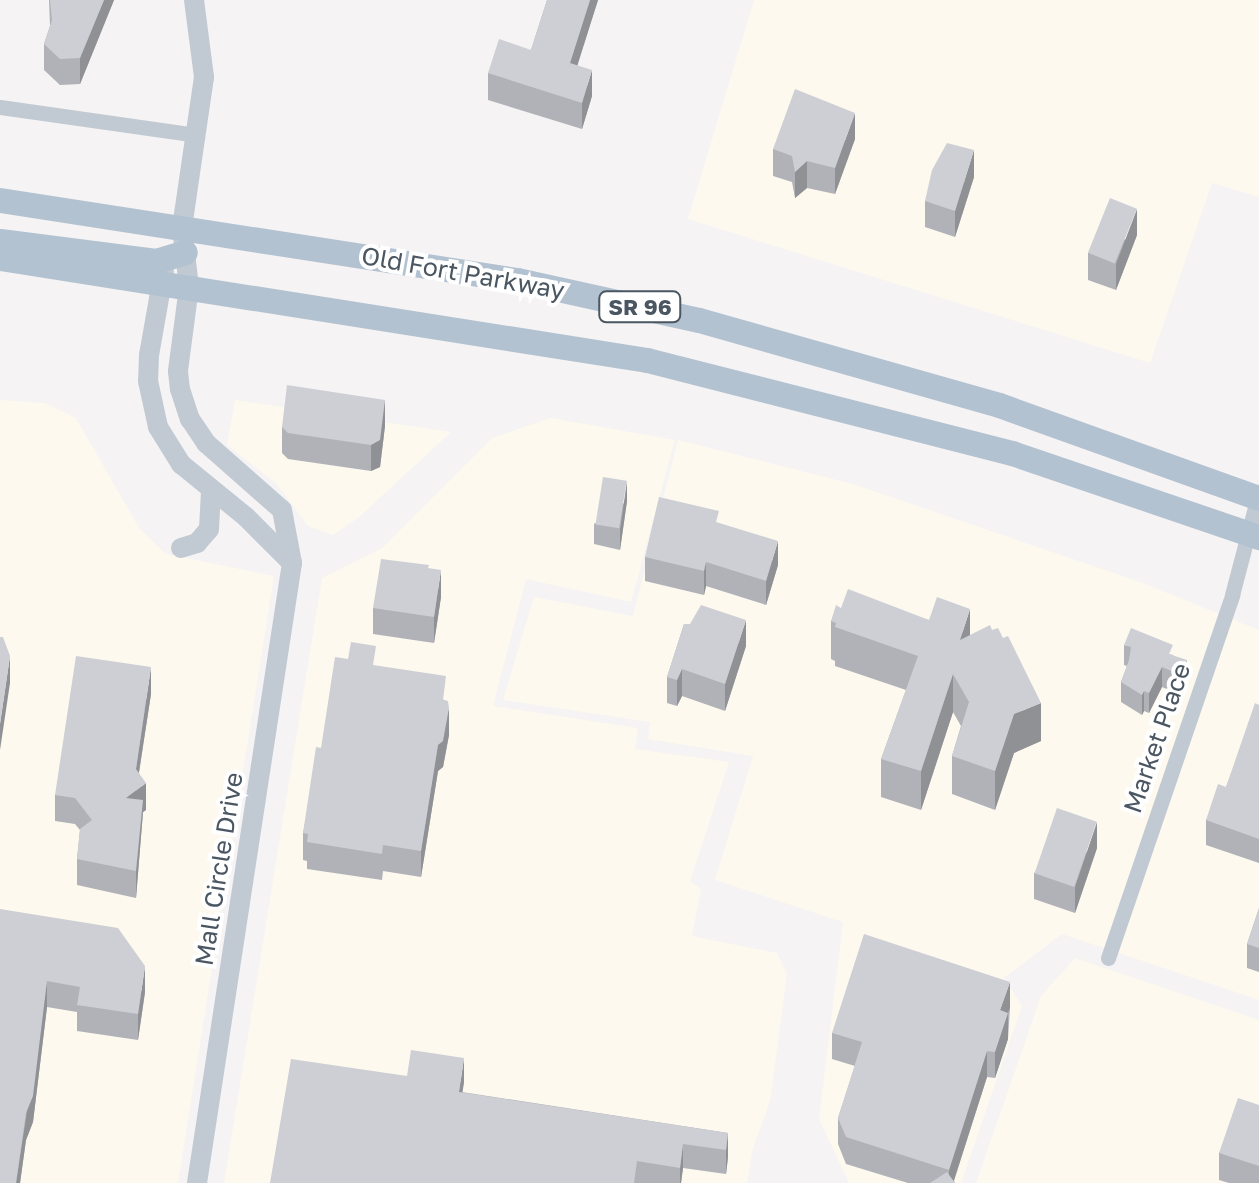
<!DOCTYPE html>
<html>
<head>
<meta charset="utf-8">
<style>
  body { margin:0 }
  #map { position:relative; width:1259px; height:1183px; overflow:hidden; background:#f5f3f3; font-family:"Golos Text",sans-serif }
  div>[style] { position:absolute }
  .commercial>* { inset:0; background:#fdf9ef }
  .minor>* { height:15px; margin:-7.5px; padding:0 7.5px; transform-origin:7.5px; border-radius:7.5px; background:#c1cad2 }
  .tertiary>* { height:20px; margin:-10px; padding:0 10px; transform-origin:10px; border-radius:10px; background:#c1cad2 }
  .primary>* { height:25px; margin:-12.5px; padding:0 12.5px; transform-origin:12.5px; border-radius:12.5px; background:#b3c2d1 }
  .wall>* { inset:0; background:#b0b2b7 }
  .shaded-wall>* { inset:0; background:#909195 }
  .building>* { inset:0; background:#cdcfd5; transform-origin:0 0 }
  span { translate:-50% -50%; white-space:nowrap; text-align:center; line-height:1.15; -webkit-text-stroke:8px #fff; paint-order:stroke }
  .shield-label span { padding:2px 8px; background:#fff; border:2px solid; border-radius:8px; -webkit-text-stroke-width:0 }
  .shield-label { font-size:22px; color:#4a5661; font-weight:700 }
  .street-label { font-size:25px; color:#4a5661 }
</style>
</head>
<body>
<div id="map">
  <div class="commercial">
    <i style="clip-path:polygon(754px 0,1259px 0,1259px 197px,1212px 183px,1150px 363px,688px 219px)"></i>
    <i style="clip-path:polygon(0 400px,45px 403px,76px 418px,139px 528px,166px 554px,274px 576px,178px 1183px,0 1183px)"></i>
    <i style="clip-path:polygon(235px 400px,451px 432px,358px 518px,333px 535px,308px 526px,276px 483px,227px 445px)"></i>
    <i style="clip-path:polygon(551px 418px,675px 440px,631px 602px,526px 579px,493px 706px,638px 728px,635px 749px,729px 762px,690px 881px,701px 889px,692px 936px,777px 953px,787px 974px,770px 1102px,753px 1147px,747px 1183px,224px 1183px,322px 578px,382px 548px,492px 438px)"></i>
    <i style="clip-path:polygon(678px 440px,853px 484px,1140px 582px,1259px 630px,1259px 1000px,1062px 934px,1004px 978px,1022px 1006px,961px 1183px,849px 1183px,819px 1119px,843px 922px,715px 880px,753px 756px,648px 739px,650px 722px,503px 700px,534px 597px,633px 616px)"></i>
    <i style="clip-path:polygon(1075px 958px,1259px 1020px,1259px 1183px,976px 1183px,1041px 996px)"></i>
  </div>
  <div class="minor">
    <i style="left:0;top:107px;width:198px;rotate:8.1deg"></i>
    <i style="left:1108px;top:958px;width:384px;rotate:-71.1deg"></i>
    <i style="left:1232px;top:595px;width:106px;rotate:-75.3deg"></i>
  </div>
  <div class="tertiary">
    <i style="left:194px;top:0;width:78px;rotate:82.6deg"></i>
    <i style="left:204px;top:77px;width:153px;rotate:98.3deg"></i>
    <i style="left:182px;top:228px;width:59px;rotate:83.2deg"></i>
    <i style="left:189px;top:287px;width:85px;rotate:97.5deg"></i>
    <i style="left:178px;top:371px;width:18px;rotate:84deg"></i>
    <i style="left:180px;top:389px;width:32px;rotate:72deg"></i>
    <i style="left:190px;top:419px;width:29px;rotate:56deg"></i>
    <i style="left:206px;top:443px;width:101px;rotate:41.4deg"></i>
    <i style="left:282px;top:510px;width:54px;rotate:79.3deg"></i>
    <i style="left:292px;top:563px;width:627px;rotate:98.71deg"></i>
    <i style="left:164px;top:270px;width:86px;rotate:100deg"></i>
    <i style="left:149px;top:355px;width:26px;rotate:92deg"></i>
    <i style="left:148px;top:381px;width:47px;rotate:77.7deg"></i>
    <i style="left:158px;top:427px;width:44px;rotate:58.1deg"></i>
    <i style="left:181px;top:464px;width:84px;rotate:39.2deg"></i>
    <i style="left:246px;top:517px;width:65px;rotate:45deg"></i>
    <i style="left:181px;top:548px;width:17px;rotate:-17deg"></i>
    <i style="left:197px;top:543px;width:18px;rotate:-49deg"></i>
    <i style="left:209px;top:529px;width:39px;rotate:-87deg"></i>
  </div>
  <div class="primary">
    <i style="left:0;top:200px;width:523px;rotate:8.8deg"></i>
    <i style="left:517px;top:280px;width:186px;rotate:12.4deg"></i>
    <i style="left:699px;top:320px;width:312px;rotate:15.8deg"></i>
    <i style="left:999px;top:405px;width:276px;rotate:19.7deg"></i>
    <i style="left:0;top:241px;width:157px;rotate:7.3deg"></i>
    <i style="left:156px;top:261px;width:30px;rotate:-17deg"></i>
    <i style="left:0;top:258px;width:655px;rotate:8.96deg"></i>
    <i style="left:647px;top:360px;width:377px;rotate:14.3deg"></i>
    <i style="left:1012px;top:453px;width:261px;rotate:18.8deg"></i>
  </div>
  <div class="wall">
    <i style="clip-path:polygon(49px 0,114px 0,80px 84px,60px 85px,44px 70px,44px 44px,50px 26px)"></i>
    <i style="clip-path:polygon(547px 0,598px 0,577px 65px,592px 96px,582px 129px,488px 100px,488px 73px,531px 50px)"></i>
    <i style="clip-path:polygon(855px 139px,835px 194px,807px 188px,795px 198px,792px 182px,773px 176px,773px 149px)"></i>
    <i style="clip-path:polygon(974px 177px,955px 237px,925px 227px,925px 201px)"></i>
    <i style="clip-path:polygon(1137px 235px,1116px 290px,1088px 280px,1088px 253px)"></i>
    <i style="clip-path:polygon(385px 426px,380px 467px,371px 471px,288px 459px,282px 453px,282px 427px)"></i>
    <i style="clip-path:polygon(627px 501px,620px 550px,594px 544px,594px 524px)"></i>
    <i style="clip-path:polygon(719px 523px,778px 565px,766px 605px,706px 586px,704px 595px,645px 581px,645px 557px)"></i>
    <i style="clip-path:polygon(429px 569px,441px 597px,434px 643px,373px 634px,373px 608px)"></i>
    <i style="clip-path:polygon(841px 608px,929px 620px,970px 635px,1041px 741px,1014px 753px,995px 810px,952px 794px,952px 756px,961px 726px,953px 712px,921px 810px,881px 797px,881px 759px,906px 690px,835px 666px,835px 661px,831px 659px,831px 621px)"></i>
    <i style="clip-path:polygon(684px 624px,746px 646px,725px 711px,682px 696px,677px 706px,667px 703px,667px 677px)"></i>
    <i style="clip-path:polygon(1124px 645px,1173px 655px,1187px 680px,1181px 695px,1162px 687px,1149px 713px,1144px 711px,1142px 715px,1121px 702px,1121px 682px,1127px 666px,1124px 665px)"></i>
    <i style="clip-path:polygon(376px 666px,446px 701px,449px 735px,443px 767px,438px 771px,421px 877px,383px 871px,382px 880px,307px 869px,307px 861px,303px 860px,303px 833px,321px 748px)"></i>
    <i style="clip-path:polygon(151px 694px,139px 773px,146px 810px,143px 812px,136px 898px,77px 885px,77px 859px,80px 830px,75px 824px,55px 821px,55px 795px)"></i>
    <i style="clip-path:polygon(1259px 705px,1259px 863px,1206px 845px,1206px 820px,1226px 787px)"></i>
    <i style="clip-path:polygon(1097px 848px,1075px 913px,1034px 899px,1034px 873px)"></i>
    <i style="clip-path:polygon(1259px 908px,1259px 972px,1247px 968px,1247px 944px)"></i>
    <i style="clip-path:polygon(0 909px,145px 992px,138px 1040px,77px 1031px,77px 1012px,47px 1007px,33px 1122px,26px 1140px,20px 1183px,0 1183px)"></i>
    <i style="clip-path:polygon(1010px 1008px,1008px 1039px,995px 1078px,987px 1077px,954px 1181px,955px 1183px,908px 1183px,846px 1164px,838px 1144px,838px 1118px,855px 1066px,832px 1059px,832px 1033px)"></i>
    <i style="clip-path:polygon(407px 1076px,464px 1082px,462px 1092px,728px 1133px,728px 1157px,726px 1174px,683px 1168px,681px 1183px,270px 1183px)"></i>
    <i style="clip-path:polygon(1259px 1105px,1259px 1183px,1229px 1183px,1219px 1180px,1219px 1153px)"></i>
  </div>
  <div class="shaded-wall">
    <i style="clip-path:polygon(104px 0,114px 0,80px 84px,80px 58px)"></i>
    <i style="clip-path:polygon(590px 0,598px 0,570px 89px,570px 63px)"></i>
    <i style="clip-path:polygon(592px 70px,592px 96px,582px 129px,582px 103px)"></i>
    <i style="clip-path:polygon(855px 113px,855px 139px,835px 194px,835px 168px)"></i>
    <i style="clip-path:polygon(974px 150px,974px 177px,955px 237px,955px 211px)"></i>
    <i style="clip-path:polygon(807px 161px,807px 188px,795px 198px,795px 172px)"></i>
    <i style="clip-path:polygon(1137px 209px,1137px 235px,1116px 290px,1116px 264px)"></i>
    <i style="clip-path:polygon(385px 400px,385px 426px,380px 467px,371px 471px,371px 445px)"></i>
    <i style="clip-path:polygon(627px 481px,627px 501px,620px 550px,620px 530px)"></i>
    <i style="clip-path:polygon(778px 541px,778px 565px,766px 605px,766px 581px)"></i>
    <i style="clip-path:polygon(706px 562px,706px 586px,704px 595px,704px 571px)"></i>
    <i style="clip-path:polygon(441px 570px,441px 597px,434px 643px,434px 617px)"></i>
    <i style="clip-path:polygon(970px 609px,970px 648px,960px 640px)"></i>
    <i style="clip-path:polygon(746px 620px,746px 646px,725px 711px,725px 684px)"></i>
    <i style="clip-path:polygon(10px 656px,10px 683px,0 750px,0 724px)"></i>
    <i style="clip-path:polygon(1187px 660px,1187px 680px,1181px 695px,1181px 675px)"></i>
    <i style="clip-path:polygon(151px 667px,151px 694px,136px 791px,146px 783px,146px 810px,143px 812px,136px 898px,136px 871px,126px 798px,136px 769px)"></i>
    <i style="clip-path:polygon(1162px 667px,1162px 687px,1149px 713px,1149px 693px)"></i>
    <i style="clip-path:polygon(682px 669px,682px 696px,677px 706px,677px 680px)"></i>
    <i style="clip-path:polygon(953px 674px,953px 712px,921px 810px,921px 771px)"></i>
    <i style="clip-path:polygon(1144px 691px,1144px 711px,1142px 715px,1142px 695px)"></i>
    <i style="clip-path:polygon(1041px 703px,1041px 741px,1014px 753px,995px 810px,995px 771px,1014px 714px)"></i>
    <i style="clip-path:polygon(449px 708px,449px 735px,443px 767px,438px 771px,421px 877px,421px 851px,438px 745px)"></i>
    <i style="clip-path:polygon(1097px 822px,1097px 848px,1075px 913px,1075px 887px)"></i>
    <i style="clip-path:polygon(145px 966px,145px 992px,138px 1040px,138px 1014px)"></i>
    <i style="clip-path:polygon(47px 981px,47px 1007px,33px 1122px,26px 1140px,20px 1183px,16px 1183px)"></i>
    <i style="clip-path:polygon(1010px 982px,1010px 1008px,1005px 1021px,1008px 1013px,1008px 1039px,995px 1078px,995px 1052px,1000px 1010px)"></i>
    <i style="clip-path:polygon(987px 1051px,987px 1077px,953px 1183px,949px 1183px,949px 1170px)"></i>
    <i style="clip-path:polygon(464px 1058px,464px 1082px,459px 1116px,459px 1092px)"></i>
    <i style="clip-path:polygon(728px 1133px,728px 1157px,726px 1174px,726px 1150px)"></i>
    <i style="clip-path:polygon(683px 1144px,683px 1168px,681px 1183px,680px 1183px,680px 1168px)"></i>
  </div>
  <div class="building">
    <i style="clip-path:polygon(50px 0,104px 0,80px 58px,60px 59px,44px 44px,52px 20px)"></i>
    <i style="clip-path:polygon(547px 0,590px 0,570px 63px,592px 70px,582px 103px,488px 73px,499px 39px,531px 50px)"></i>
    <i style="clip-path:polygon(795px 89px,855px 113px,835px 168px,807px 161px,795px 172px,792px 156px,773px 149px)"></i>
    <i style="clip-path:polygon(947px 143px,974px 150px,955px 211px,925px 201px,932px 170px)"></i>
    <i style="left:1110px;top:198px;width:29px;height:59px;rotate:22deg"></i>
    <i style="clip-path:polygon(287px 385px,385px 400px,380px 440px,371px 445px,288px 433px,282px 427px)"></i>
    <i style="left:603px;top:477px;width:24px;height:48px;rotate:9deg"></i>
    <i style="clip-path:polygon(659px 497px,719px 511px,716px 522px,778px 541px,766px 581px,706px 562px,704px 571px,645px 557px)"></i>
    <i style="clip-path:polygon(381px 559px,429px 565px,428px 568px,441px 570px,434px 617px,373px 608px)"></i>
    <i style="clip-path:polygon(848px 589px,929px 620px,937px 597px,970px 609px,960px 640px,990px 625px,992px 630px,998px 628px,1003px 638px,1008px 636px,1041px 703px,1014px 714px,995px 771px,952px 756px,969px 702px,953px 674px,921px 771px,881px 759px,918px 656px,835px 627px,836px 623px,831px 621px,836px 605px,841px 608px)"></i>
    <i style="clip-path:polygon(701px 605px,746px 620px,725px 684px,682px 669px,677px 680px,667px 677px,684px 624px,690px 624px)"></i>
    <i style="clip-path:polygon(1131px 628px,1173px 645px,1169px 654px,1187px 660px,1181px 675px,1162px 667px,1149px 693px,1144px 691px,1142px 695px,1121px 682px,1129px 660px,1131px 647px,1124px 645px)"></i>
    <i style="clip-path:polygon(0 637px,3px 637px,10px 656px,0 724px)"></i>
    <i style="clip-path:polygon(351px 642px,376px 646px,373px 665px,446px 676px,443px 700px,448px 701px,449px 708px,443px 741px,438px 745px,421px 851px,383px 845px,382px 854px,307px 842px,308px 834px,303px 833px,316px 747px,321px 748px,335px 657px,348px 659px)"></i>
    <i style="clip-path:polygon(76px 656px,151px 667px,136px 769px,146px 783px,126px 798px,143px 800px,136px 871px,77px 859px,80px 829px,92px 820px,75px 798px,55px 795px)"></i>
    <i style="clip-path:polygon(1255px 703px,1259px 705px,1259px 839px,1206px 820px,1218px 784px,1226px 787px)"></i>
    <i style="left:1057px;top:808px;width:42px;height:69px;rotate:19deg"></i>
    <i style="clip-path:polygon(1259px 908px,1259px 948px,1247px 944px)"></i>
    <i style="clip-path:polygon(0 909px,118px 928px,145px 966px,138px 1014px,77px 1005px,80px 987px,47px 981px,33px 1096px,26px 1113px,16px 1183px,0 1183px)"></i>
    <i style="clip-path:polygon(864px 934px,1010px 982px,1000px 1010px,1008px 1013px,995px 1052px,987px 1051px,949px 1170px,846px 1137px,838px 1118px,862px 1042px,832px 1033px)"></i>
    <i style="clip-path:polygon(411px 1050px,464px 1058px,459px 1092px,728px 1133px,726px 1150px,683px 1144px,680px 1168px,637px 1161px,634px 1183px,270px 1183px,291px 1059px,407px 1076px)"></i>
    <i style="clip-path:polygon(1238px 1098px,1259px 1105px,1259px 1166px,1219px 1153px)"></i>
    <i style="clip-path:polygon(947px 1172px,955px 1183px,930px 1183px)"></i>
  </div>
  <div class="shield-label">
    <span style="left:640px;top:307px">SR 96</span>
  </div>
  <div class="street-label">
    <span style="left:463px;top:273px;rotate:10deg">Old Fort Parkway</span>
    <span style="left:1157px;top:738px;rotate:-71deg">Market Place</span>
    <span style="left:219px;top:869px;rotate:-81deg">Mall Circle Drive</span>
  </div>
</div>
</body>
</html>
